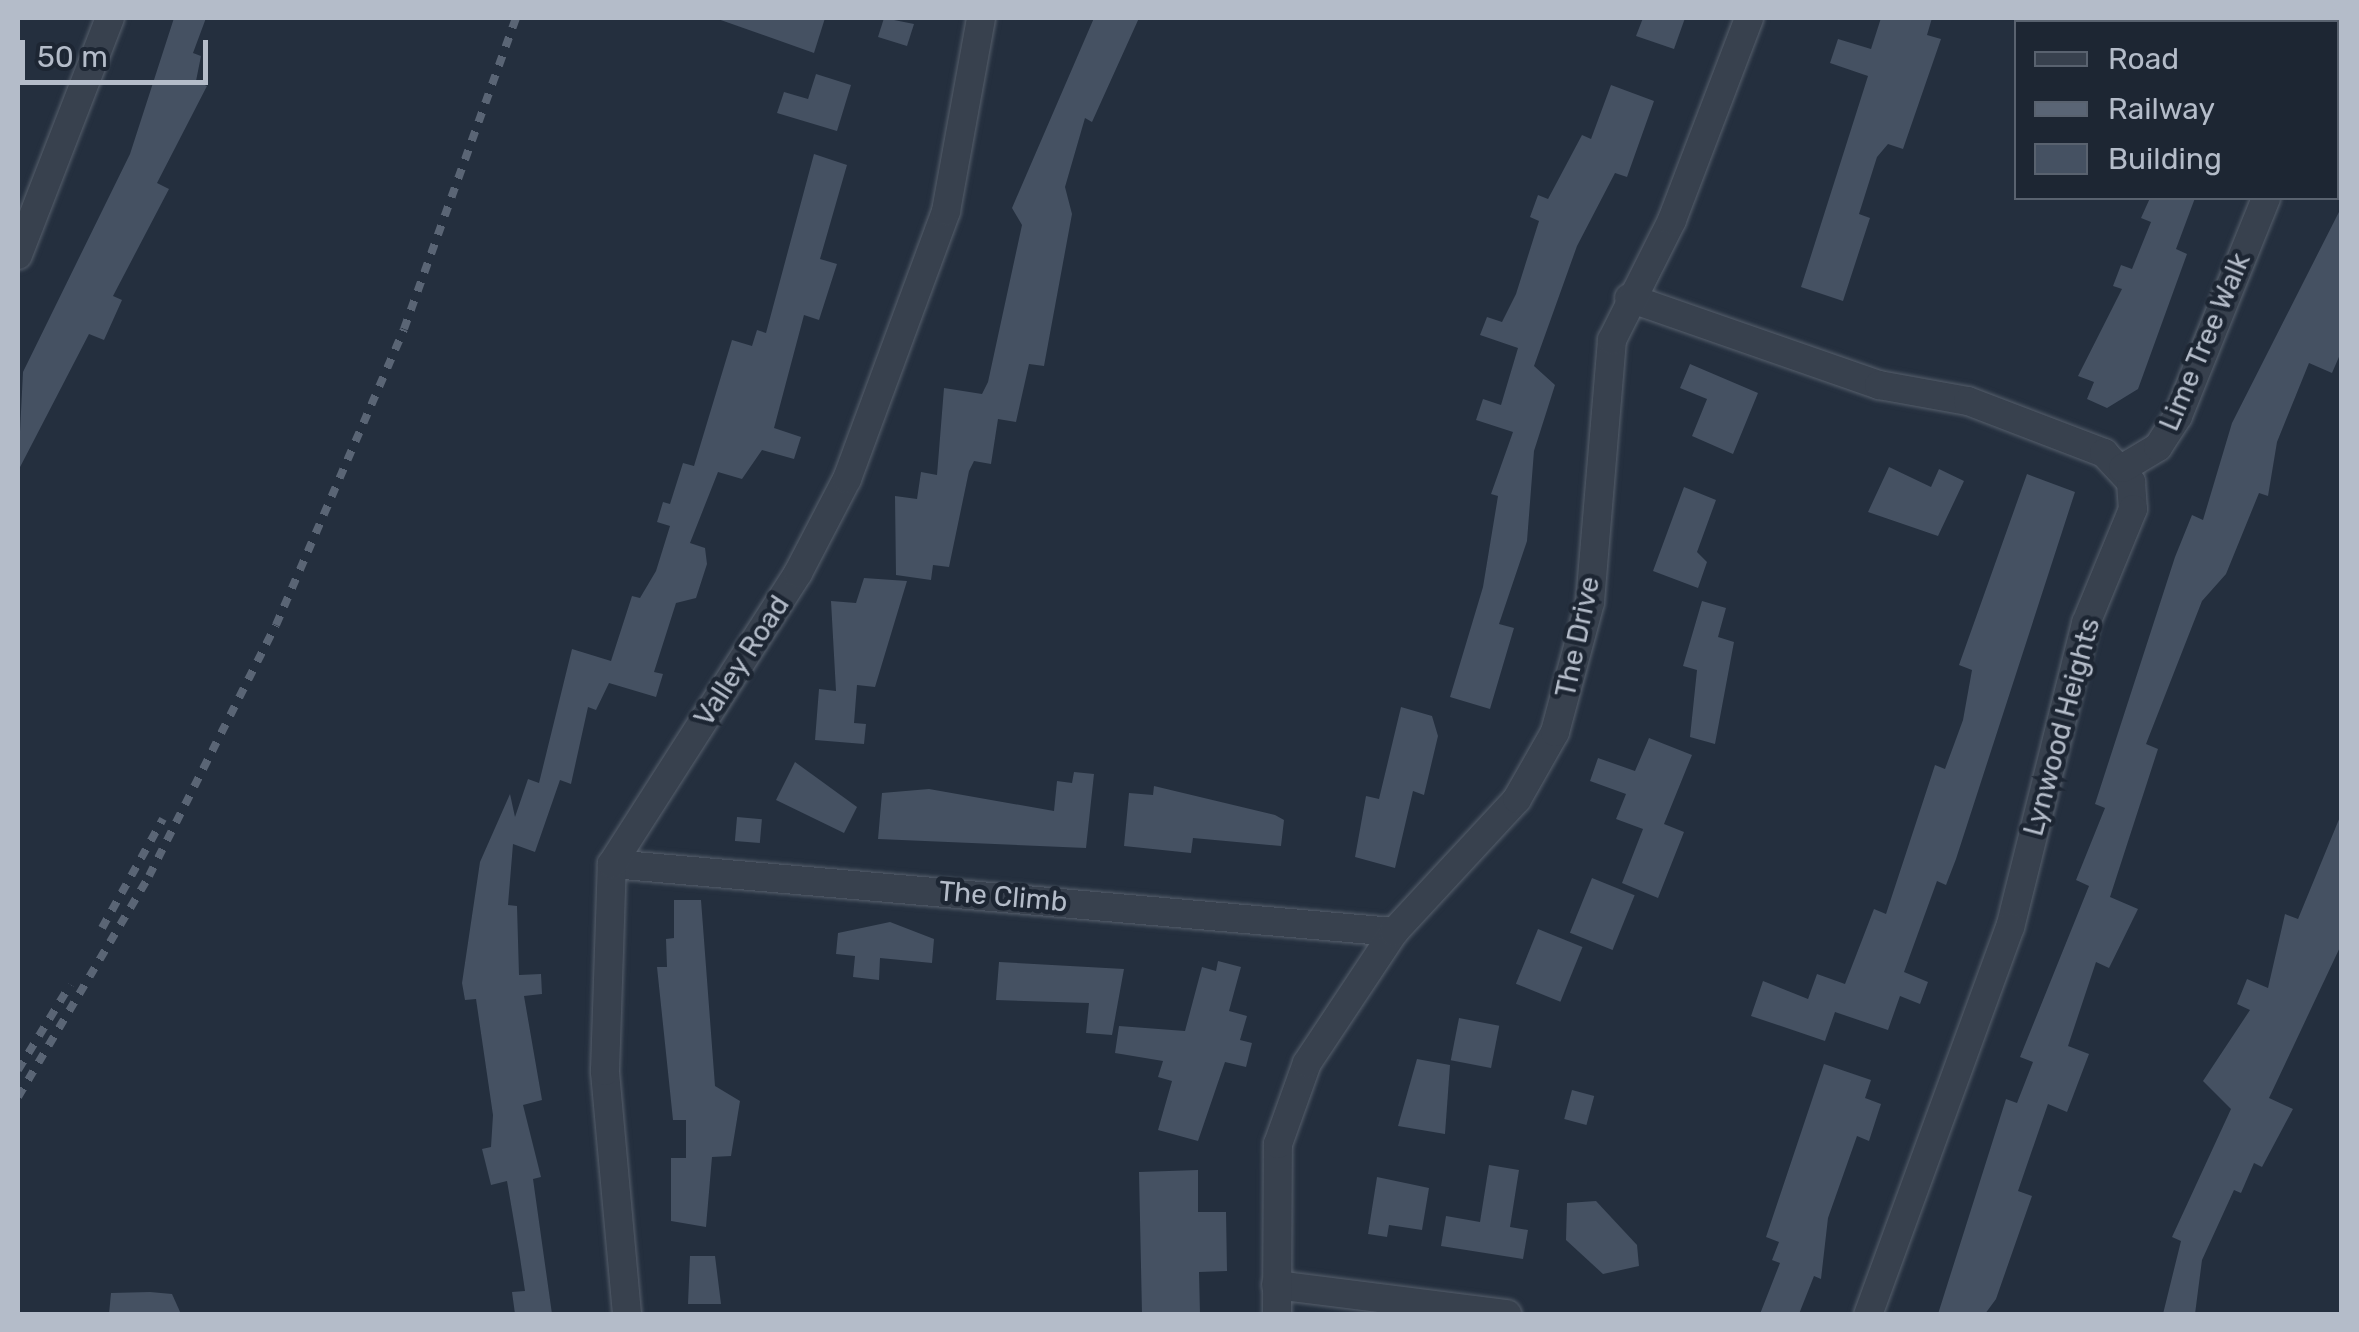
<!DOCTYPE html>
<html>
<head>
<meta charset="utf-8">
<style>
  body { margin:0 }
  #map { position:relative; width:2359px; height:1332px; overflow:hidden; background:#242f3e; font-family:Rubik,sans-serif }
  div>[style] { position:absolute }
  .building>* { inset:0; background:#455162; transform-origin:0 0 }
  .roads { filter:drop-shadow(0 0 2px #565f6c) drop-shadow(0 0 2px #565f6c) }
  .street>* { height:28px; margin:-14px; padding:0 14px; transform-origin:14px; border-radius:14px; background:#38414e }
  .rail>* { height:8px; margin-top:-4px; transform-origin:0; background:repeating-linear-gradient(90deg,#5a6575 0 10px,transparent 0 20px) }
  span { translate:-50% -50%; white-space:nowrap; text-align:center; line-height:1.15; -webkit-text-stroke:9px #1d2633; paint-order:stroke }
  .street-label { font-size:28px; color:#b4bcc9 }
  .frame { position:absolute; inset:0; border:20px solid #b4bcc9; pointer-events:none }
  .legend { position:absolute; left:2014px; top:20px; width:325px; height:180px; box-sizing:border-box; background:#1d2633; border:2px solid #59626f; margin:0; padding:12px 18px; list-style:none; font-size:30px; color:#b4bcc9 }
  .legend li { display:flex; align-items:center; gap:20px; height:50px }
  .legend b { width:50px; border:2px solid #59626f }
  .scale { position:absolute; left:20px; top:40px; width:188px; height:45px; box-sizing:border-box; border:5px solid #b4bcc9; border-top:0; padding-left:12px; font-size:30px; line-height:35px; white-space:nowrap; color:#b4bcc9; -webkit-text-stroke:8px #1d2633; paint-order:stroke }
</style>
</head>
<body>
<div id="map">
  <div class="building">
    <i style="clip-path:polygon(174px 18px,206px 18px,193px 53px,201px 56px,196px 81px,207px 86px,157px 183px,169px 189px,113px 296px,122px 300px,104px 340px,89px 334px,18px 471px,23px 372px,130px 154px)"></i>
    <i style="clip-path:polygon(715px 18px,825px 18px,814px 53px)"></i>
    <i style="clip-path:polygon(884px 18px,914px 24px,907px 46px,878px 37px)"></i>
    <i style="clip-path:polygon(1094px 18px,1139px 18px,1092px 122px,1085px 118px,1065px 187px,1072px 214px,1044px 366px,1029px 364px,1016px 422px,998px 419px,991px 464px,974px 461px,969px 471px,949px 567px,933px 565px,931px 580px,896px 575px,895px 496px,917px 499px,921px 472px,937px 475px,944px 388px,982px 394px,988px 382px,1022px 225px,1012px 208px)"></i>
    <i style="clip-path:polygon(1643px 18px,1685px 18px,1674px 49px,1636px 36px)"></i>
    <i style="clip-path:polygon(1881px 18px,1932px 18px,1927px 35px,1941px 39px,1903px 149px,1888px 144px,1877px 157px,1859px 214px,1870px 218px,1843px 301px,1801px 287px,1868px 76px,1830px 63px,1838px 39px,1871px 49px)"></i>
    <i style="clip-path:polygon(816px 74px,851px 85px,837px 131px,777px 113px,784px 92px,808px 99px)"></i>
    <i style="clip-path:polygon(1611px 85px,1654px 101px,1627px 177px,1615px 173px,1577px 246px,1534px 366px,1555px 385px,1534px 451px,1527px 541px,1499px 624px,1514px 628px,1490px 709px,1450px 697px,1483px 587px,1498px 496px,1491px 494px,1513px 432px,1476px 420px,1483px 399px,1501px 405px,1518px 348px,1480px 335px,1487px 317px,1502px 322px,1516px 294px,1539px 221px,1530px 217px,1538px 195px,1548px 199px,1582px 135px,1591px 139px)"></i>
    <i style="clip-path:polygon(814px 154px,847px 165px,820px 259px,837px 264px,819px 320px,804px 315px,774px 428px,801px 437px,794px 459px,762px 450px,742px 479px,718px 472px,690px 543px,705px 548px,707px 564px,696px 598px,676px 603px,654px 672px,663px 674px,656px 697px,609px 683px,596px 710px,588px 707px,571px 784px,560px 780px,535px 852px,513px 844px,508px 905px,517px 906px,519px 975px,541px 974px,542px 994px,524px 996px,542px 1100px,523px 1105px,541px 1177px,533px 1179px,552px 1314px,515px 1314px,512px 1292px,525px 1291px,519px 1251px,507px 1181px,491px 1185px,482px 1149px,491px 1147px,493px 1115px,476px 999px,465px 1000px,462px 983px,480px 862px,510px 794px,515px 817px,528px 779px,539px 783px,572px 649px,611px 661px,632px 596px,640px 598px,656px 571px,670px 526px,657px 522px,663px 502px,670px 504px,683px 463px,694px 466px,732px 340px,752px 346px,757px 330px,766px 333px)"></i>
    <i style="clip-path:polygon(2150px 198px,2195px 198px,2176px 249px,2187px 254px,2138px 389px,2107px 408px,2087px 399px,2094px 382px,2078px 376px,2122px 289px,2113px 286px,2121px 265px,2132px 269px,2151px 222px,2141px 218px)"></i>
    <i style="clip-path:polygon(2342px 206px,2342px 350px,2332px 373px,2309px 363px,2277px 442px,2268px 496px,2259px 493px,2226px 574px,2202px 601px,2146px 744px,2158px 749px,2110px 897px,2138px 909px,2109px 968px,2096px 962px,2068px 1046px,2089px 1054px,2067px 1112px,2048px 1104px,2018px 1191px,2032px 1196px,1996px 1299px,1985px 1314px,1938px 1314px,2006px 1099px,2017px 1103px,2033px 1062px,2020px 1057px,2089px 886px,2076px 880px,2105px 808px,2095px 804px,2175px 557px,2192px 515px,2203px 520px,2232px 423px)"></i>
    <i style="clip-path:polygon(1690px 364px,1758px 393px,1733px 454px,1692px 436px,1707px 399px,1680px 388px)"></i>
    <i style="clip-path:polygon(1889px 467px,1931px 487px,1939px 469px,1964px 481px,1938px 536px,1868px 512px)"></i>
    <i style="clip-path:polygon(2027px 474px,2075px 492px,1956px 859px,1946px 885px,1937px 881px,1904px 972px,1928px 982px,1920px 1004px,1900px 996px,1888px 1030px,1835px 1012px,1825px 1041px,1751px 1016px,1763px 981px,1808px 999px,1817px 974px,1845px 984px,1874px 909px,1886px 914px,1935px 765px,1945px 769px,1963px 720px,1972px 670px,1959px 665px)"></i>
    <i style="clip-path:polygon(1684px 487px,1716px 500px,1697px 552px,1707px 562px,1698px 588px,1653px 571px)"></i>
    <i style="clip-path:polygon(864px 578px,907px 581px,875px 687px,857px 685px,854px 723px,866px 724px,864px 744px,815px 740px,819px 689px,836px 691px,831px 601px,856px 603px)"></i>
    <i style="clip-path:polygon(1702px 601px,1726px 608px,1718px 637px,1734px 642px,1715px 744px,1690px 737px,1697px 670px,1683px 666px)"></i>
    <i style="clip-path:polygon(1401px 707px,1432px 716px,1438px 736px,1424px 795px,1413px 791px,1395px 868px,1355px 857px,1366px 796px,1379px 799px)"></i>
    <i style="clip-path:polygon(1649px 738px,1692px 755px,1664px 824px,1684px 832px,1658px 898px,1622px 883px,1643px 829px,1616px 819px,1626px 794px,1590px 781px,1598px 758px,1635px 771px)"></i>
    <i style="clip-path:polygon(795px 762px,857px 807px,844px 833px,776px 800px)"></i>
    <i style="clip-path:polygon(1074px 772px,1094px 774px,1086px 848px,878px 839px,882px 793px,929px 789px,1054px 811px,1057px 781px,1072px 783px)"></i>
    <i style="clip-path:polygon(1154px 786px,1275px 815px,1284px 820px,1281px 846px,1193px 838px,1191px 853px,1124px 846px,1129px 793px,1153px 795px)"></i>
    <i style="clip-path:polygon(2342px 812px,2342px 943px,2269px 1098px,2293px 1109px,2262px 1167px,2254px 1163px,2241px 1193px,2234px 1190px,2202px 1260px,2195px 1314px,2163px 1314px,2181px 1241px,2172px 1237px,2231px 1109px,2203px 1081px,2250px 1010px,2237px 1004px,2247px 979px,2268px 988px,2285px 914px,2298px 919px)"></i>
    <i style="left:737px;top:817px;width:25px;height:24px;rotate:5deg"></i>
    <i style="left:1592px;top:878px;width:46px;height:59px;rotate:22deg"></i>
    <i style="clip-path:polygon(674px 900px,701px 900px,715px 1086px,740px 1101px,731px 1156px,712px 1157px,706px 1227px,671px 1221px,671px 1158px,686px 1158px,686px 1120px,673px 1120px,657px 967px,667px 967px,666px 939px,674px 938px)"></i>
    <i style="clip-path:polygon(890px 922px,934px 939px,932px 963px,880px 958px,879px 980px,853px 977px,855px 956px,836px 954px,838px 933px)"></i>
    <i style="left:1538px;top:929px;width:48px;height:59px;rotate:22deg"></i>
    <i style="clip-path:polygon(1218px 961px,1241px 967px,1229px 1011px,1247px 1016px,1240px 1040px,1252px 1043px,1246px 1067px,1225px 1062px,1198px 1141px,1158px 1130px,1172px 1081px,1158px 1077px,1163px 1061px,1115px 1053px,1119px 1026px,1185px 1031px,1202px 967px,1216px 971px)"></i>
    <i style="clip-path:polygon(999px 962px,1124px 969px,1112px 1035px,1086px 1033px,1089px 1003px,996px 1000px)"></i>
    <i style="left:1459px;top:1018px;width:41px;height:43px;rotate:11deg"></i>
    <i style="clip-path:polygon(1417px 1059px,1450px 1065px,1445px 1134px,1398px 1126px)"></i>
    <i style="clip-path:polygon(1824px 1064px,1871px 1080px,1865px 1098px,1881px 1104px,1869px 1141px,1857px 1136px,1828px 1218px,1821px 1279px,1814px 1276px,1799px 1314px,1760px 1314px,1780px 1263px,1772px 1260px,1779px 1242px,1766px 1237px)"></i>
    <i style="left:1572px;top:1090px;width:23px;height:30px;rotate:15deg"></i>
    <i style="clip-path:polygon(1489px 1165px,1519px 1170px,1510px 1227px,1528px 1230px,1523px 1259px,1441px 1246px,1446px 1216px,1480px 1222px)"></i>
    <i style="clip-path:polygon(1198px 1170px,1198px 1212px,1226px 1212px,1227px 1271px,1199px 1272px,1200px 1314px,1142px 1314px,1139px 1172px)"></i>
    <i style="clip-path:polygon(1377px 1177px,1429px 1188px,1422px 1230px,1389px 1225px,1387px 1237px,1368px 1234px)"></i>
    <i style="clip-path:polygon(1596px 1201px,1637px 1245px,1639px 1266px,1603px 1274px,1566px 1240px,1567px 1203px)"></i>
    <i style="clip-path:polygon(690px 1256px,715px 1256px,721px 1304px,688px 1304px)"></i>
    <i style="clip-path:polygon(150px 1292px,172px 1294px,181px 1314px,109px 1314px,111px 1293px)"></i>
  </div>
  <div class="roads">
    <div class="street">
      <i style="left:2336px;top:36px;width:13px;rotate:-61deg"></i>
      <i style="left:18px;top:255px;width:254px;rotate:-68.8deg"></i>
      <i style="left:1629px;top:298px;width:265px;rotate:19.2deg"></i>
      <i style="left:1879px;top:385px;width:90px;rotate:10.2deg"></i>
      <i style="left:1968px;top:401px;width:146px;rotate:20.9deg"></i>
      <i style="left:2104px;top:453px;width:40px;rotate:47deg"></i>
      <i style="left:2131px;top:482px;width:27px;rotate:86deg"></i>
      <i style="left:2133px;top:509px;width:123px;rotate:112.4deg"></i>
      <i style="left:2086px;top:623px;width:313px;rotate:104deg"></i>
      <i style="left:2010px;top:927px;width:412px;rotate:110.1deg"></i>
      <i style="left:2123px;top:468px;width:41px;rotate:-31deg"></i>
      <i style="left:2158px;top:447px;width:37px;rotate:-57deg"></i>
      <i style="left:2178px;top:416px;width:235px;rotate:-68deg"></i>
      <i style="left:612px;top:864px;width:785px;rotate:4.97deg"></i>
      <i style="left:1276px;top:1285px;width:233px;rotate:7.2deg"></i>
      <i style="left:627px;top:1314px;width:244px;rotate:-95.2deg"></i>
      <i style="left:605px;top:1071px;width:207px;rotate:-88.1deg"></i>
      <i style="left:612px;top:864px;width:345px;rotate:-57.4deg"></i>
      <i style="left:798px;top:573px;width:106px;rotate:-62.5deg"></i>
      <i style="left:847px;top:479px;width:286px;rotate:-69.7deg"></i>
      <i style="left:946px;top:211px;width:196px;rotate:-79.7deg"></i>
      <i style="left:1277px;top:1314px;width:170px;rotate:-89.7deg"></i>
      <i style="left:1278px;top:1144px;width:86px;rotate:-70.3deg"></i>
      <i style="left:1307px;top:1063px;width:157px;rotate:-56.4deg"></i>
      <i style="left:1394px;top:932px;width:181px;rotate:-47.2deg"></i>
      <i style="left:1517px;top:799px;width:77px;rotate:-60.4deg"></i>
      <i style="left:1555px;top:732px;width:135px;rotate:-74.9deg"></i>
      <i style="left:1590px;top:602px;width:263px;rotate:-85.2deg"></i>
      <i style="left:1612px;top:340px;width:134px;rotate:-63.4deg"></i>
      <i style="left:1672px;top:220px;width:216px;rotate:-69.1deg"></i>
    </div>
  </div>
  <div class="rail">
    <i style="left:102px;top:928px;width:125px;rotate:-60.8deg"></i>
    <i style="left:18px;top:1070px;width:100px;rotate:-58.5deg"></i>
    <i style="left:18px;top:1097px;width:257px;rotate:-59.3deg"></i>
    <i style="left:149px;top:876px;width:281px;rotate:-63.2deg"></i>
    <i style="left:276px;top:625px;width:322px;rotate:-66.6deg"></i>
    <i style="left:404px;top:329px;width:331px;rotate:-70.2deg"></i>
  </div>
  <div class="street-label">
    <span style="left:2205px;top:342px;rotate:-67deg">Lime Tree Walk</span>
    <span style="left:1578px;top:637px;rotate:-78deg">The Drive</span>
    <span style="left:742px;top:661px;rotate:-57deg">Valley Road</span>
    <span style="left:2062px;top:727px;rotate:-75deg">Lynwood Heights</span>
    <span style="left:1003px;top:897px;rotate:5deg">The Climb</span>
  </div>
  <div class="frame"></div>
  <ul class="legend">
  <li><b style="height:12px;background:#38414e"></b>Road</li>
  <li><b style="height:12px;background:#5a6575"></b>Railway</li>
  <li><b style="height:28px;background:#455162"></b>Building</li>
  </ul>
  <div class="scale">50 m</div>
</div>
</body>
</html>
